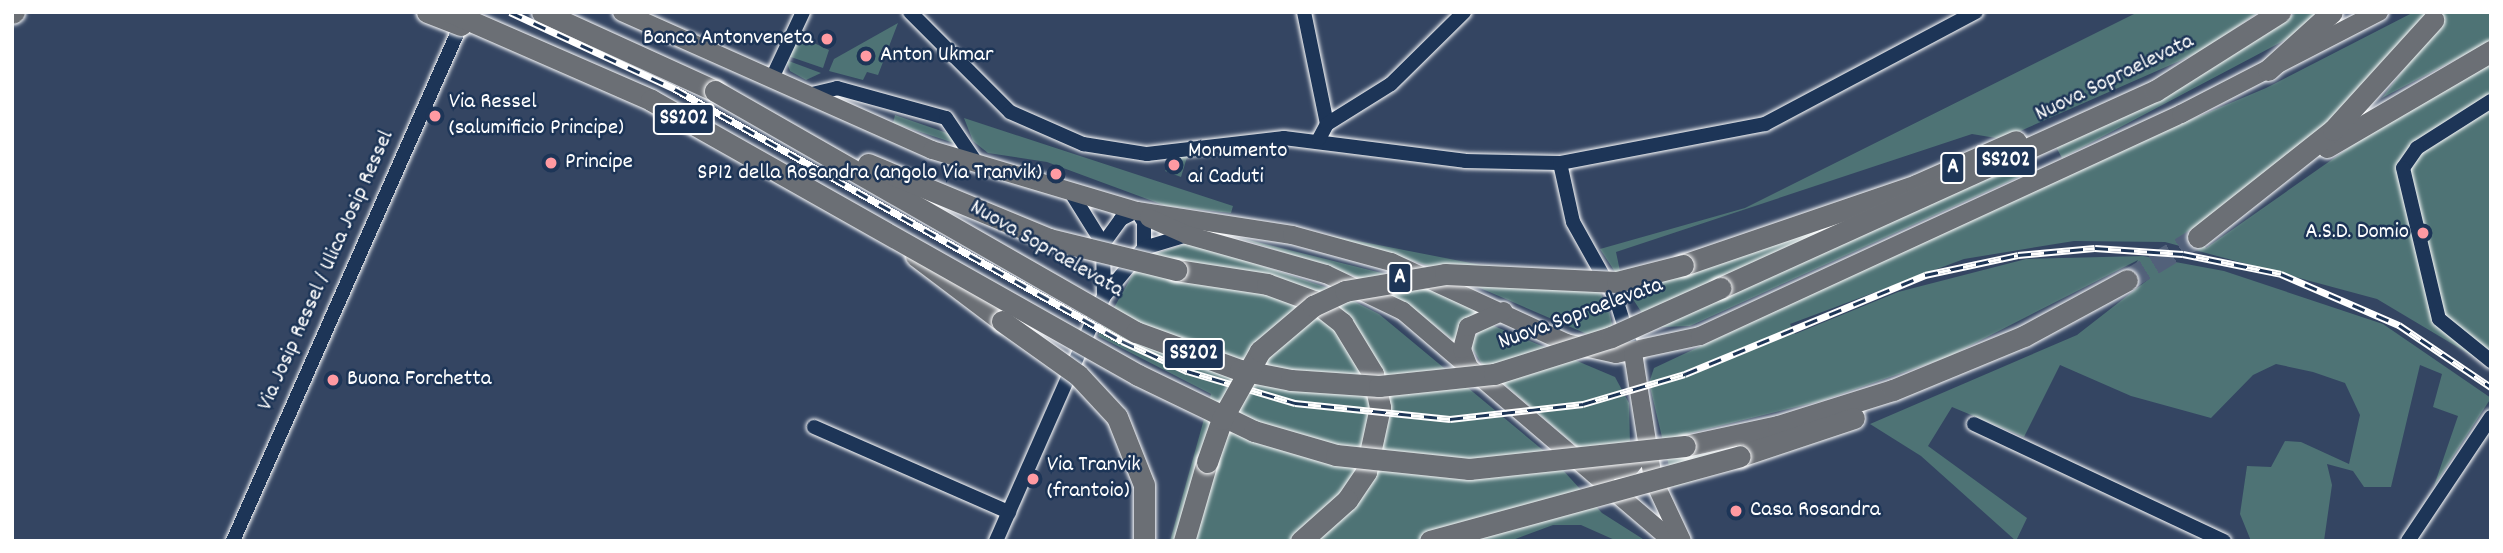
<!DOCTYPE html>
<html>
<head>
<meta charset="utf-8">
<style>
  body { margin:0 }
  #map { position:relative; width:2503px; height:553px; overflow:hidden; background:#344562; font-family:Dekko,sans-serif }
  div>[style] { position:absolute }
  .green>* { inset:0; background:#4e7375 }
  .highway-tunnel>* { height:21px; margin-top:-10.5px; transform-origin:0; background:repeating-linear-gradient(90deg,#52617a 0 21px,transparent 0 31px) }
  .roads { filter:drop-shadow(0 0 2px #fff) drop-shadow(0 0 2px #fff) }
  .minor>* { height:14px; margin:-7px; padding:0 7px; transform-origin:7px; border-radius:7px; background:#1d3557 }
  .major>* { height:18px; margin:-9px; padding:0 9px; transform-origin:9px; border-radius:9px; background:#6b6f75 }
  .highway>* { height:21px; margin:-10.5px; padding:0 10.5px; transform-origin:10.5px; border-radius:10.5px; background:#6b6f75 }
  .rail>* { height:7px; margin-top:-3.5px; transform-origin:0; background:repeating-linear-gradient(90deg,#1d3557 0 13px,#fff 0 26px); box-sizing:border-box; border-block:2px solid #fff }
  .bridges { filter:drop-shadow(0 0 2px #fff) drop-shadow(0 0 2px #fff) }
  .highway-bridge>* { height:21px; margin:-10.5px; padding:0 10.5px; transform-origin:10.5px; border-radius:10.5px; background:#6b6f75 }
  .dots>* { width:19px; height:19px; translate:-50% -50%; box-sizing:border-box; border:4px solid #1d3557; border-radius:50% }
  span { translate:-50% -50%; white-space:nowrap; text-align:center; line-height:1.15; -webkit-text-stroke:5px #1d3557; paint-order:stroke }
  .shield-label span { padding:2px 5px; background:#1d3557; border:2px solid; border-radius:5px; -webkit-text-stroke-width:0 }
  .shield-label { font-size:21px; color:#fff; font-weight:700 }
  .poi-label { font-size:23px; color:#fff }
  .right { translate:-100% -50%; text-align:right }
  .left { translate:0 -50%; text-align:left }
  .street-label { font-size:23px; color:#fff }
  .frame { position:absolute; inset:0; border:14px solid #fff; pointer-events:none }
</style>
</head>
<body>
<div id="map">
  <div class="green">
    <i style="clip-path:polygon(2138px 12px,2259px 12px,2200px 52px,2002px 139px,1972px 134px,1616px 252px,1620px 271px,1834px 226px,2009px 168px,2021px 176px,1690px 326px,1662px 327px,1644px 316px,1600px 249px,1745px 208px)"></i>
    <i style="clip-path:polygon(2297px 12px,2323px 12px,2291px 37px,2062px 158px,2056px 147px,2182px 87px)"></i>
    <i style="clip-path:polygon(2414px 12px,2491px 12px,2491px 41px,2382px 98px,2439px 23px,2198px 237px,2206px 248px,2377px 128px,2491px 62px,2491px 367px,2377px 299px,2165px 242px,2074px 241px,1964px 259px,1790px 324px,1795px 334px,1898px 292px,2026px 259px,2143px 256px,2224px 271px,2383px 324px,2491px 398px,2434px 486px,2458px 416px,2433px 407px,2442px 374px,2420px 365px,2391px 487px,2364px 487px,2353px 471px,2327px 464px,2332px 485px,2324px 541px,2251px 541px,2240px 514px,2247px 466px,2271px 467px,2285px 441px,2301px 442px,2349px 464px,2360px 415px,2345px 383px,2313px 372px,2276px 364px,2253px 375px,2211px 418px,2131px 396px,2060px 365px,2024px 437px,1952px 407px,1928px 446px,2027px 518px,2016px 541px,1921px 456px,1870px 424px,2077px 335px,2150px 278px,2127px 280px,2138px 260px,1948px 357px,1821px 401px,1683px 435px,1688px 457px,1736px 448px,1743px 465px,1674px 487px,1649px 383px,1654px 368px,2114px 152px,2266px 88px)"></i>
    <i style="clip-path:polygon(898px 23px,878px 75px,867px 72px,863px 80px,829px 71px,834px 59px)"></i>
    <i style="clip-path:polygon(799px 36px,829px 50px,823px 68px,788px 56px)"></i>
    <i style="clip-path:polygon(786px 60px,821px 73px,806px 80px,790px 71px)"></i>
    <i style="clip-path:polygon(895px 115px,950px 134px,960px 145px,893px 123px)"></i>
    <i style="clip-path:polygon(964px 118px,1233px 206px,1231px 213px,1166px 206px,1047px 162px,988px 153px,973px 141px)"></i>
    <i style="clip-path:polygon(1180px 154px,1188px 154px,1181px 177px,1165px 171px)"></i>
    <i style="clip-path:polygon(1327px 235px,1481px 265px,1591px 274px,1609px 310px,1617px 347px,1429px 266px)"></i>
    <i style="clip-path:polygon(1237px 237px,1422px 283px,1481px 309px,1465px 322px,1455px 342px,1418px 312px,1357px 277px)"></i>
    <i style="clip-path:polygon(1191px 242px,1328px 288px,1379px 314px,1550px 456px,1602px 513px,1646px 541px,1617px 541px,1581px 525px,1553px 525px,1510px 541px,1170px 541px,1211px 394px,1098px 336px,1142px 258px)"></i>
    <i style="clip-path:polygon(1487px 323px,1615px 377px,1629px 403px,1630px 445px,1590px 458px,1483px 366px,1469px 343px)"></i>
  </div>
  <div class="highway-tunnel">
    <i style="left:2127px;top:280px;width:83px;rotate:-31.2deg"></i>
  </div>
  <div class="roads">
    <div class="minor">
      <i style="left:910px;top:12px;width:141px;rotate:45deg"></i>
      <i style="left:1010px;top:112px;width:80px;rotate:23.7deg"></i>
      <i style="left:1083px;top:144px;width:65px;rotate:8.9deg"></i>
      <i style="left:1147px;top:154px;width:138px;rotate:-6.7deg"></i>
      <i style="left:1284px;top:138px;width:182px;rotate:7.2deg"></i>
      <i style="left:1465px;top:161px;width:95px;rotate:1.2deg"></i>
      <i style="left:1560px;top:163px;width:60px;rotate:77.6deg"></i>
      <i style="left:1573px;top:222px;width:88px;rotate:60.8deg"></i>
      <i style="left:1616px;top:299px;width:57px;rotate:72.5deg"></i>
      <i style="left:1304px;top:12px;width:114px;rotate:78.4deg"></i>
      <i style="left:773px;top:76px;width:71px;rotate:-64.9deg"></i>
      <i style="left:812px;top:94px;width:26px;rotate:-13deg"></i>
      <i style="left:837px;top:88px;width:113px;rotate:15.4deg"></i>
      <i style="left:946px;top:118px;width:57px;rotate:55.8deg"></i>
      <i style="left:2491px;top:101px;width:88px;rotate:147.6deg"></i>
      <i style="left:2417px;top:148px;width:24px;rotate:125deg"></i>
      <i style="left:2403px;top:168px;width:155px;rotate:76.6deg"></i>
      <i style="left:2439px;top:319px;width:67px;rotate:38.9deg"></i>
      <i style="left:1319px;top:139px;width:17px;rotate:-62deg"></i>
      <i style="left:1327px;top:124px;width:75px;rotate:-32deg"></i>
      <i style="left:1391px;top:84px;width:103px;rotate:-44.6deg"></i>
      <i style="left:1560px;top:163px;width:209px;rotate:-10.8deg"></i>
      <i style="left:1765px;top:124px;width:239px;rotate:-28deg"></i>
      <i style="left:1070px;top:191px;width:62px;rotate:58.1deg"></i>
      <i style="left:1103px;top:244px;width:51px;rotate:88.9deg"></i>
      <i style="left:1103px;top:244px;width:31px;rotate:-54deg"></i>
      <i style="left:1121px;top:219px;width:18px;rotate:-27deg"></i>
      <i style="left:1137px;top:211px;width:13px;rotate:58deg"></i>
      <i style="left:1144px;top:222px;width:26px;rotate:90deg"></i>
      <i style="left:1974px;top:424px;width:276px;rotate:25.1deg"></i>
      <i style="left:814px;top:427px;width:213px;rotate:23.6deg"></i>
      <i style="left:233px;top:541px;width:572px;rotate:-66.17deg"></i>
      <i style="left:996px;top:541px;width:268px;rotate:-66.2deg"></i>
      <i style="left:1104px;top:296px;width:62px;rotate:-50.2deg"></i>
      <i style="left:1144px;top:248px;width:45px;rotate:-16.8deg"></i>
      <i style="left:2408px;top:541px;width:149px;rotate:-56.2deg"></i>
    </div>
    <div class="major">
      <i style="left:622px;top:12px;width:339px;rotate:24deg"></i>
      <i style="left:932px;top:150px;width:214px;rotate:16.6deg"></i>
      <i style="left:1137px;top:211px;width:157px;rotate:8.8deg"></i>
      <i style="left:1292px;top:235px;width:103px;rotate:15.3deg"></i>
      <i style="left:1391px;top:262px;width:193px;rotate:24.8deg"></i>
      <i style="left:1566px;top:343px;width:51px;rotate:12.4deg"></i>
      <i style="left:1616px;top:354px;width:86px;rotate:-12.1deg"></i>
      <i style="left:1700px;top:336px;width:530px;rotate:-24.78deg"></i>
      <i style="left:2181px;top:114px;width:223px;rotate:-27.3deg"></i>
      <i style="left:1149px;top:218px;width:42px;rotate:24.1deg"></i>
      <i style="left:1187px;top:235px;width:144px;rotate:15.7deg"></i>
      <i style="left:1326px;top:274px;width:85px;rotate:25.7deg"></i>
      <i style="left:1403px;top:311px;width:354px;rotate:40.5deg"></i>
      <i style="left:1633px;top:353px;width:128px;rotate:81deg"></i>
      <i style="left:1653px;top:479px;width:68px;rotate:64.9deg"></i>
      <i style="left:1468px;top:365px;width:17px;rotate:-111deg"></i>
      <i style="left:1462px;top:349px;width:23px;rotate:-75deg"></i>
      <i style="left:1468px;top:327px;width:39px;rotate:-24deg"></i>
      <i style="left:1594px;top:474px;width:37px;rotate:-11deg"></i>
      <i style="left:1630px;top:467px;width:26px;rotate:-50deg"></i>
    </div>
    <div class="highway">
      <i style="left:542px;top:12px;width:190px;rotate:24.5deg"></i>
      <i style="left:12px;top:13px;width:2px;rotate:-27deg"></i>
      <i style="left:2268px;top:70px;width:86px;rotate:-42.2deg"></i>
      <i style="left:2327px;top:147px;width:190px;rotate:-30.3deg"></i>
      <i style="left:2198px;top:237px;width:172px;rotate:-38.4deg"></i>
      <i style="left:2333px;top:130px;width:149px;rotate:-47.7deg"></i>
      <i style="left:916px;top:256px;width:108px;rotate:37.1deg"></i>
      <i style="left:1683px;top:265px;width:246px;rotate:-18.9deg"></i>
      <i style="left:1916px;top:185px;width:109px;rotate:-23.7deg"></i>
      <i style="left:1176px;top:270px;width:92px;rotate:8.7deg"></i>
      <i style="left:1267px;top:284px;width:50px;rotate:19.9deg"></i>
      <i style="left:1314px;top:301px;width:36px;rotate:38deg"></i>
      <i style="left:1342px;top:323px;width:60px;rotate:58.7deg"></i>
      <i style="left:1373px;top:374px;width:34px;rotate:78deg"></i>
      <i style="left:1380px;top:407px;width:66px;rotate:102.2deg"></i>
      <i style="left:1366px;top:472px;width:34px;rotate:124deg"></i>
      <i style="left:1347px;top:500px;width:62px;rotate:138.3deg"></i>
      <i style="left:1720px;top:288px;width:478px;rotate:-24.4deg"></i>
      <i style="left:2155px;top:91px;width:148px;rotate:-32.3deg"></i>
      <i style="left:1685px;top:446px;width:95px;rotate:-12.1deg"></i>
      <i style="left:1778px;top:426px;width:121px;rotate:-17.4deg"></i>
      <i style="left:1893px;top:390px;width:142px;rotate:-22.4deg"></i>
      <i style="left:2024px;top:336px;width:117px;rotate:-28.5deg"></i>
      <i style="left:1740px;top:456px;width:120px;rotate:-18.4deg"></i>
      <i style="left:1184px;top:541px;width:82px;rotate:-73.8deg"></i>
    </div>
  </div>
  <div class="rail">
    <i style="left:510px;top:12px;width:182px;rotate:25deg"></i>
    <i style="left:675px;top:89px;width:513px;rotate:29.41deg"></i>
    <i style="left:1122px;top:341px;width:72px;rotate:24.8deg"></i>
    <i style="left:1187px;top:371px;width:113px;rotate:16.5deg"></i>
    <i style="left:1295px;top:403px;width:156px;rotate:5.9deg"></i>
    <i style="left:1450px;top:419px;width:134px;rotate:-6.4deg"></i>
    <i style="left:1583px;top:404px;width:106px;rotate:-16.4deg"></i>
    <i style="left:1685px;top:374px;width:260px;rotate:-22.4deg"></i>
    <i style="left:1925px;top:275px;width:95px;rotate:-12.1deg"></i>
    <i style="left:2018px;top:255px;width:77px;rotate:-5.2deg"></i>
    <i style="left:2095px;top:248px;width:88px;rotate:3.9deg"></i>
    <i style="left:2183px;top:254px;width:100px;rotate:11.5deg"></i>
    <i style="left:2281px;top:274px;width:129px;rotate:23.4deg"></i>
    <i style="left:2399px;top:325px;width:111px;rotate:34deg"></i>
  </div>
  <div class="bridges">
    <div class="highway-bridge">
      <i style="left:427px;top:12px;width:36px;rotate:21deg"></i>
      <i style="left:450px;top:12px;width:219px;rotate:23.6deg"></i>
      <i style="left:651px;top:100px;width:559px;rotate:29.45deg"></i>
      <i style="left:1138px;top:375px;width:129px;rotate:25.8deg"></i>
      <i style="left:1254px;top:431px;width:85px;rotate:16.3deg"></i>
      <i style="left:1336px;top:455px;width:134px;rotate:6deg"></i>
      <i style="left:1469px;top:469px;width:217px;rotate:-6.1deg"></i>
      <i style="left:715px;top:91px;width:485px;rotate:29.8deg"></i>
      <i style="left:1136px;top:332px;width:111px;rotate:20.1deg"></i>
      <i style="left:1240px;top:370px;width:52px;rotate:11.1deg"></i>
      <i style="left:1291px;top:380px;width:88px;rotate:3.9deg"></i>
      <i style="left:1379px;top:386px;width:116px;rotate:-6deg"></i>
      <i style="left:1494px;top:374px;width:123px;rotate:-17.5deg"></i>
      <i style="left:1611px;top:337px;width:120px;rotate:-24.2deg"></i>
      <i style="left:868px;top:164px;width:196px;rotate:22.5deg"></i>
      <i style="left:1049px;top:239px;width:131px;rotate:13.7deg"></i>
      <i style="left:1002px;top:321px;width:93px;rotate:35.4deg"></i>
      <i style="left:1078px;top:375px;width:57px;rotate:47.1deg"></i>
      <i style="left:1117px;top:417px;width:73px;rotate:68.3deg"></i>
      <i style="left:1144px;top:485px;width:56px;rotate:90deg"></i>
      <i style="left:1207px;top:462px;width:46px;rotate:-70.8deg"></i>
      <i style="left:1222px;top:419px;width:78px;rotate:-60.8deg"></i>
      <i style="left:1260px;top:351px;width:70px;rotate:-40.3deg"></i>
      <i style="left:1313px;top:306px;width:35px;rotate:-25deg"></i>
      <i style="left:1345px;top:291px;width:101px;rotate:-9.6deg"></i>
      <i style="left:1445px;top:274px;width:172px;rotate:2.7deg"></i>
      <i style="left:1617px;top:282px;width:68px;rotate:-14.4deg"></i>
      <i style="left:1430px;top:541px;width:321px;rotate:-15.3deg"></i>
    </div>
  </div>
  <div class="dots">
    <i style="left:827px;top:39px;background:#ff9aa2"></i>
    <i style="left:866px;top:56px;background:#ff9aa2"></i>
    <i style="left:435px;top:116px;background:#ff9aa2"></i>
    <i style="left:551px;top:163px;background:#ff9aa2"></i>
    <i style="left:1174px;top:165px;background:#ff9aa2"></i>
    <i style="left:1056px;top:174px;background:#ff9aa2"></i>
    <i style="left:2423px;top:233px;background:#ff9aa2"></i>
    <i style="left:333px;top:380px;background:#ff9aa2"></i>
    <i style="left:1033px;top:479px;background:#ff9aa2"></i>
    <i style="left:1736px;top:511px;background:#ff9aa2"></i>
  </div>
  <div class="shield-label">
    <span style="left:684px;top:119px">SS202</span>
    <span style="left:2006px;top:161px">SS202</span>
    <span style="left:1953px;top:168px">A</span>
    <span style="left:1400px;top:278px">A</span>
    <span style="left:1194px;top:354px">SS202</span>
  </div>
  <div class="poi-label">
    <span class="right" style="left:813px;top:39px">Banca Antonveneta</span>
    <span class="left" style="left:880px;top:56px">Anton Ukmar</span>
    <span class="left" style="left:449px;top:116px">Via Ressel<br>(salumificio Principe)</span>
    <span class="left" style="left:1188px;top:165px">Monumento<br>ai Caduti</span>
    <span class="left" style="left:565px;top:163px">Principe</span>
    <span class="right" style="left:1042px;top:174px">SP12 della Rosandra (angolo Via Tranvik)</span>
    <span class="right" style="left:2409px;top:233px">A.S.D. Domio</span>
    <span class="left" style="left:347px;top:380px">Buona Forchetta</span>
    <span class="left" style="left:1047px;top:479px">Via Tranvik<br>(frantoio)</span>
    <span class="left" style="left:1750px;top:511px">Casa Rosandra</span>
  </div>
  <div class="street-label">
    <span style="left:2115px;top:79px;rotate:-26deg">Nuova Sopraelevata</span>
    <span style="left:1046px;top:250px;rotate:30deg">Nuova Sopraelevata</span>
    <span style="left:327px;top:271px;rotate:-66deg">Via Josip Ressel / Ulica Josip Ressel</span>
    <span style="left:1581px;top:315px;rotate:-20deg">Nuova Sopraelevata</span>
  </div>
  <div class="frame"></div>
</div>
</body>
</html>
